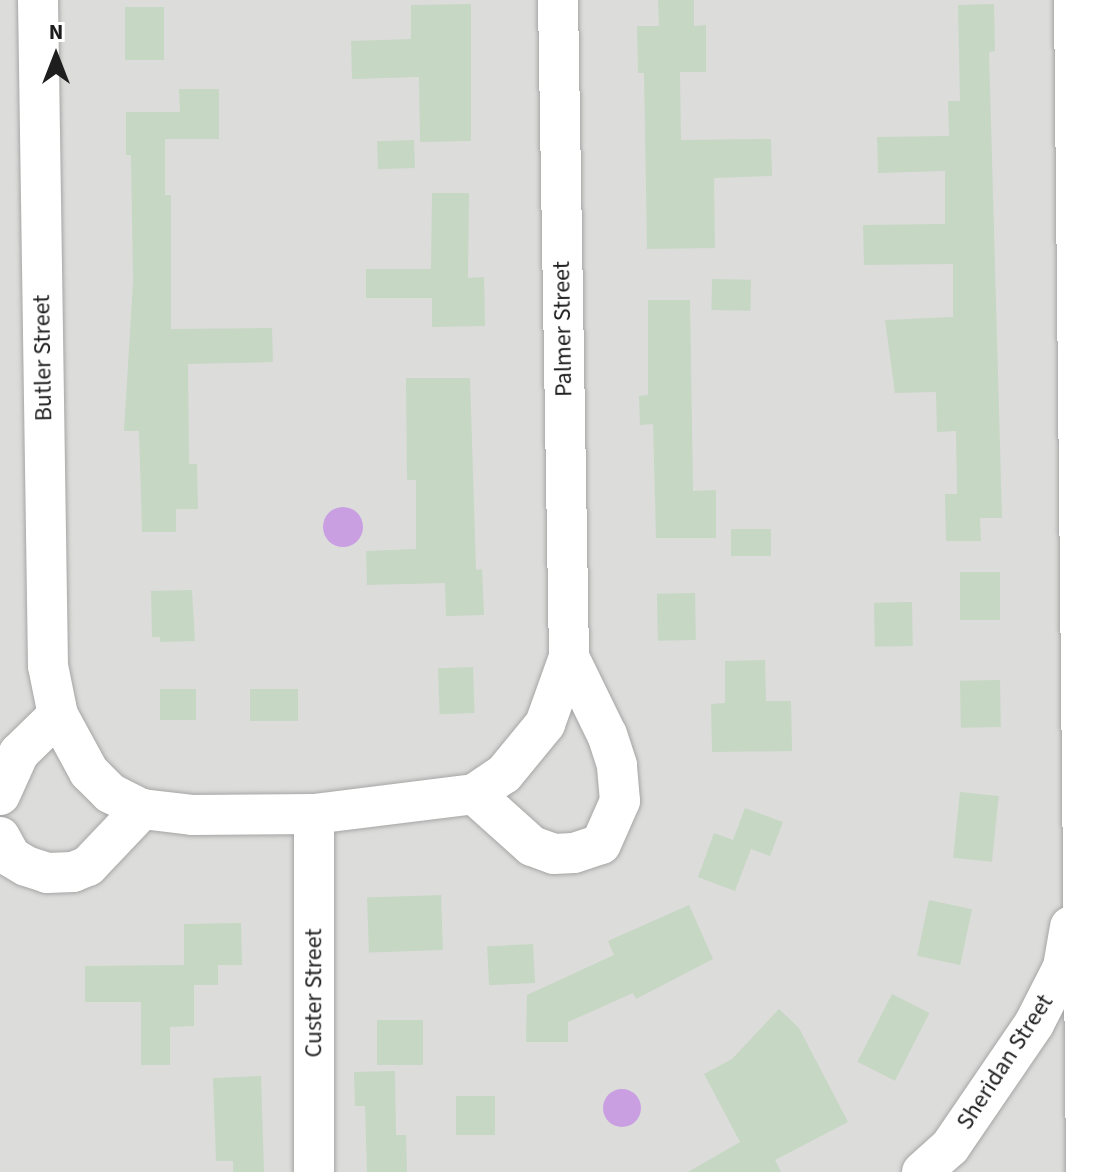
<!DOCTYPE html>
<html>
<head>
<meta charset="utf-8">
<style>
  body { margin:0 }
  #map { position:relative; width:1094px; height:1172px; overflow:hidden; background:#e3f0e4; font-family:"Source Sans 3",sans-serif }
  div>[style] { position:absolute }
  .residential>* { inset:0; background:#dcdcdb; transform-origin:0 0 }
  .water>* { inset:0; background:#ca9fe2 }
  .round { border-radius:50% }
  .building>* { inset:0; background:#c6d7c3; transform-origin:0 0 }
  .roads { filter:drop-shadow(0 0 2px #a5a5a5) drop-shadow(0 0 2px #a5a5a5) }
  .minor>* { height:40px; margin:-20px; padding:0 20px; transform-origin:20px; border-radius:20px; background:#fff }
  span { translate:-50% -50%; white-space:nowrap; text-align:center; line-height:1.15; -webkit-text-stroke:6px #fff; paint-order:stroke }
  .street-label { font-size:24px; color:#1e1e1e }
  .north { position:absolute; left:16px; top:16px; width:80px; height:80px; -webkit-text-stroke:6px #fff; paint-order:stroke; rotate:0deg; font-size:22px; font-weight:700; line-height:32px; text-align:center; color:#1e1e1e }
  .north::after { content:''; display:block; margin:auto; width:28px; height:36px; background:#1e1e1e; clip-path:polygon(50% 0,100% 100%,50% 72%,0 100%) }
</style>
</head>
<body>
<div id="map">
  <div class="residential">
    <i style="left:0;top:0;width:1094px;height:1172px"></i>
  </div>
  <div class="water">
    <i class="round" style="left:323px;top:507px;width:40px;height:40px"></i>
    <i class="round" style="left:603px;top:1089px;width:38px;height:38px"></i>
  </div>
  <div class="building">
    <i style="clip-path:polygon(658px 0,694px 0,694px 26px,706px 25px,706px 72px,680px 72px,681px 140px,771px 139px,772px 176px,714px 178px,715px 248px,647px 249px,644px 73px,638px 73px,637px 26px,659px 26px)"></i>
    <i style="clip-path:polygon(471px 4px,471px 141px,420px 142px,419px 77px,352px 79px,351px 41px,411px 39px,411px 5px)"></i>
    <i style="clip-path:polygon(994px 4px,995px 51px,989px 52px,1002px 518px,980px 518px,981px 541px,946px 541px,945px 494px,957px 494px,956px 431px,937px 432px,936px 392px,895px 393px,885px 320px,953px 317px,953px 264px,864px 265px,863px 225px,945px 224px,945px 171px,878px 173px,877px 137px,949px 136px,948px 101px,960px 101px,958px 5px)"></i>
    <i style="left:125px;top:7px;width:39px;height:53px"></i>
    <i style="clip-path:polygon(179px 89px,219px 89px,219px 139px,165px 139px,165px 195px,171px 195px,171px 329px,272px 328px,273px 362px,188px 364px,189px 464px,197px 464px,198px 509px,176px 509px,176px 532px,142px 532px,139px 431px,124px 431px,133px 282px,131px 155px,126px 155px,126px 112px,180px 112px)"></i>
    <i style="left:414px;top:140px;width:28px;height:37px;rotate:88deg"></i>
    <i style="clip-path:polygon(432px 193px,469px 193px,468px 278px,484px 277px,485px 326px,432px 327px,432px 298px,366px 298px,366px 269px,431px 269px)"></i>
    <i style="left:712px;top:279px;width:39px;height:31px;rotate:1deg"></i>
    <i style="clip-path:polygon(648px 300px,690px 300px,693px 491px,716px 490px,716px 538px,656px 538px,653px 424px,640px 425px,639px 396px,648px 395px)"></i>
    <i style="clip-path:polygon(406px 378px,470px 378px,476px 570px,482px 569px,484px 615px,446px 616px,445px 583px,367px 585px,366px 551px,416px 549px,416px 480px,407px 480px)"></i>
    <i style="left:771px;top:529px;width:27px;height:40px;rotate:90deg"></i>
    <i style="left:960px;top:572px;width:40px;height:48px"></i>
    <i style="clip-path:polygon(192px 590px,195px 641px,160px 642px,160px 637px,152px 637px,151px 591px)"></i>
    <i style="left:695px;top:593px;width:47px;height:38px;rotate:89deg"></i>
    <i style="left:912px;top:602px;width:44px;height:38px;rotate:89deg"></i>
    <i style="clip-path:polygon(765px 660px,766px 701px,791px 701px,792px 751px,712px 752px,711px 704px,725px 703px,725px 661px)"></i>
    <i style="left:473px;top:667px;width:46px;height:35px;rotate:88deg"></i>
    <i style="left:1000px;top:680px;width:47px;height:40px;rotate:89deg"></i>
    <i style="left:160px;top:689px;width:36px;height:31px"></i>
    <i style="left:250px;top:689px;width:48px;height:32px"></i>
    <i style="left:960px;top:792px;width:39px;height:66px;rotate:6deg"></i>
    <i style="clip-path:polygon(745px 808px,783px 822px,770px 856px,751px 849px,735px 891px,698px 877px,714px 833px,733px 840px)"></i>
    <i style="left:441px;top:895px;width:55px;height:74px;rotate:88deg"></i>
    <i style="left:929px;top:900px;width:44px;height:57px;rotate:12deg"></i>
    <i style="clip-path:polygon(689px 905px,713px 959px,636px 999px,633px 993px,568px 1022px,568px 1042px,526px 1042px,527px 995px,614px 955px,608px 941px)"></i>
    <i style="clip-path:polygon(241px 923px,242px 965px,218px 965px,218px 985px,194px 985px,194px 1026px,170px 1027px,170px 1065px,141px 1065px,141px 1002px,85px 1002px,85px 966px,184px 965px,184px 924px)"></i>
    <i style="left:533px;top:944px;width:39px;height:46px;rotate:87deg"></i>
    <i style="left:892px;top:994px;width:42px;height:76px;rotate:27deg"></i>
    <i style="clip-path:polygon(779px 1009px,799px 1028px,848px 1122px,775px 1160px,781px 1172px,688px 1172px,740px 1142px,704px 1074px,732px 1059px)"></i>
    <i style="left:377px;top:1020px;width:46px;height:45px"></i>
    <i style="clip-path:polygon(395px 1071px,396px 1135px,406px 1135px,407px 1172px,367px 1172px,365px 1106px,355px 1106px,354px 1072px)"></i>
    <i style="clip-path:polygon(261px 1076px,264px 1172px,233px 1172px,233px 1161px,216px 1161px,213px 1078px)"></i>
    <i style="left:456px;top:1096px;width:39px;height:39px"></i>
  </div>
  <div class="roads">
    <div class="minor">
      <i style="left:38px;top:0;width:666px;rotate:89.14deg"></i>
      <i style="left:48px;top:666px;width:50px;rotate:78.5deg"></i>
      <i style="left:58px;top:715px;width:65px;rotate:61.5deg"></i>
      <i style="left:89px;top:772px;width:30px;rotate:45deg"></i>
      <i style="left:110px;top:793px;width:36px;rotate:27deg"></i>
      <i style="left:142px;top:809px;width:50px;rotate:6.8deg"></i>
      <i style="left:192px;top:815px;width:122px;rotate:-0.5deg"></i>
      <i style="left:314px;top:814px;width:161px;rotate:-7.1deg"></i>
      <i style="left:474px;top:794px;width:78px;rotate:41.9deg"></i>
      <i style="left:532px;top:846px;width:23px;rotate:20deg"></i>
      <i style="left:554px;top:854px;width:20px;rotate:-3deg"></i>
      <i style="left:574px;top:853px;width:28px;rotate:-18deg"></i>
      <i style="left:601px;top:844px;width:47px;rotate:-66.2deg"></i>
      <i style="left:620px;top:801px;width:36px;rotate:-95deg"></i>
      <i style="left:617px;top:765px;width:32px;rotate:-108deg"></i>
      <i style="left:607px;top:735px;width:87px;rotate:-116deg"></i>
      <i style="left:1074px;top:0;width:1172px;rotate:89.41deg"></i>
      <i style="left:474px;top:794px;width:36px;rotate:-34deg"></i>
      <i style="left:504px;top:774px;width:65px;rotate:-50.6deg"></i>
      <i style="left:545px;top:724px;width:71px;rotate:-70.3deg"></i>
      <i style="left:569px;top:657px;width:657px;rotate:-90.96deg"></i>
      <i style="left:0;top:795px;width:46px;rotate:-65.7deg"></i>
      <i style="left:19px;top:753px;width:54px;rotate:-44.3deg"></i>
      <i style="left:314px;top:814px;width:358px;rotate:90deg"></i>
      <i style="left:0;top:837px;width:23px;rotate:61deg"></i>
      <i style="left:11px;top:857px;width:17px;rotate:31deg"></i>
      <i style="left:26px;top:866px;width:22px;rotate:18deg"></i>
      <i style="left:47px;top:873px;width:26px;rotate:-2deg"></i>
      <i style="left:73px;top:872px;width:16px;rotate:-22deg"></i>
      <i style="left:88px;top:866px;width:79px;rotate:-46.5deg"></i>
      <i style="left:922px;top:1172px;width:38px;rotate:-42deg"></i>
      <i style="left:950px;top:1147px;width:149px;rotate:-55.7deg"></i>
      <i style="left:1034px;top:1024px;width:64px;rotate:-63deg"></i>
      <i style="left:1063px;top:967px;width:41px;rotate:-80.1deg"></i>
    </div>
  </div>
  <div class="street-label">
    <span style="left:563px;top:329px;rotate:-91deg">Palmer Street</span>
    <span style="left:43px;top:358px;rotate:-91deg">Butler Street</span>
    <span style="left:314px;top:993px;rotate:-90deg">Custer Street</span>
    <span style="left:1005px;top:1062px;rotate:-57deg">Sheridan Street</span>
  </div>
  <div class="north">N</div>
</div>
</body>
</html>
